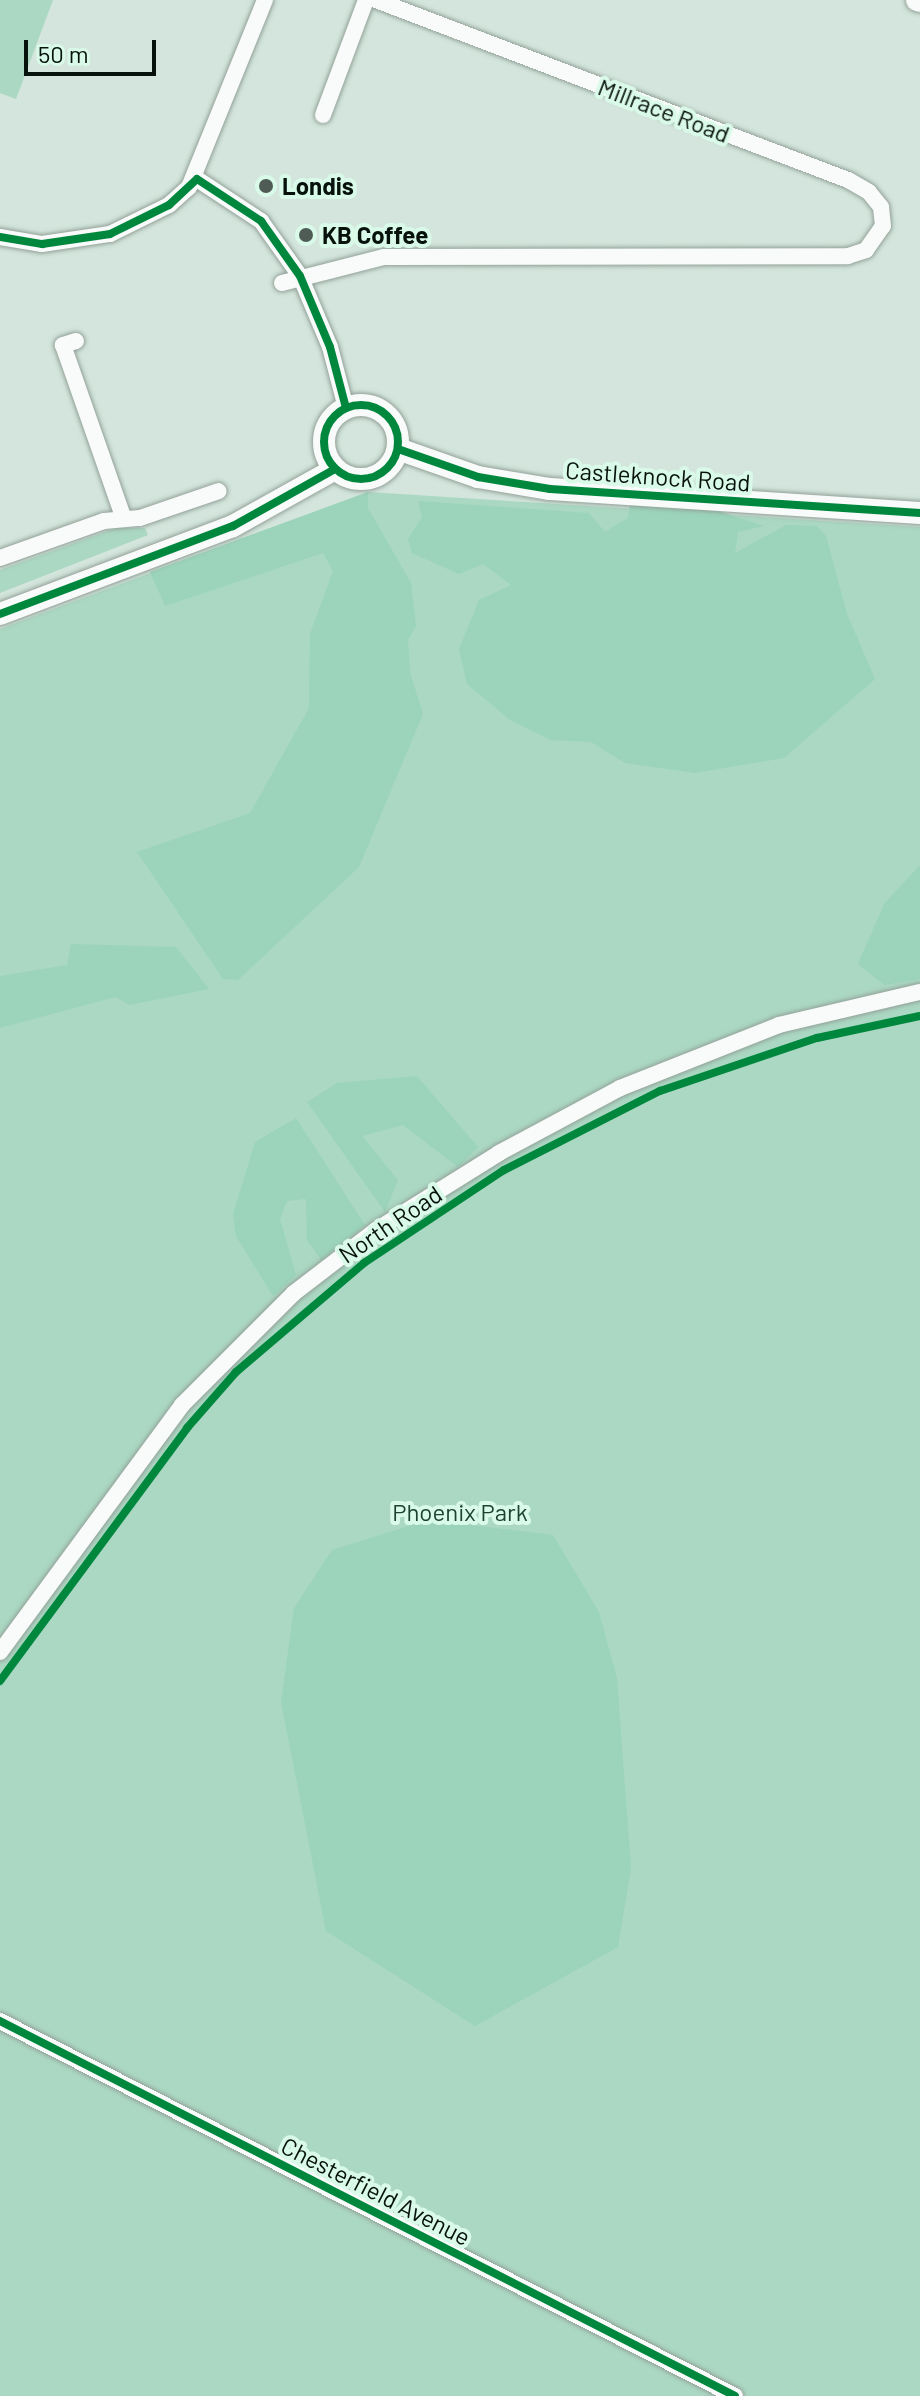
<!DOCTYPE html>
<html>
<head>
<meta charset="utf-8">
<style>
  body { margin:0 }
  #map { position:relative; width:920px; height:2396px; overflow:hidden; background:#d3e5dc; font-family:Barlow,sans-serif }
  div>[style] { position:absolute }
  .green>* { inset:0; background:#abd8c3 }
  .forest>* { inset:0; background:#9bd4ba }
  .roads { filter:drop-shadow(0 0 2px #93a199) drop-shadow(0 0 2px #93a199) }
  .minor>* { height:16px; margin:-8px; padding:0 8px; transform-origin:8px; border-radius:8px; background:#f8fbfa }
  .major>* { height:22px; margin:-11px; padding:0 11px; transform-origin:11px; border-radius:11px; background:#f8fbfa }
  .major>.ring { margin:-11px; padding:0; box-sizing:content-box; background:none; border:22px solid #f8fbfa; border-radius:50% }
  .cycleway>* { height:8px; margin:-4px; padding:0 4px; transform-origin:4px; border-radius:4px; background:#00873e }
  .cycleway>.ring { margin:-4px; padding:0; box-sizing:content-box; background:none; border:8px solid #00873e; border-radius:50% }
  .dots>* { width:22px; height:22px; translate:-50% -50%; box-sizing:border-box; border:4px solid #dafae9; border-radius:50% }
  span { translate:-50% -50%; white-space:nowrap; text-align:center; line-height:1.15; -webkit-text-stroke:8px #dafae9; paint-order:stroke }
  .street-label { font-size:24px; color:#07120d }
  .poi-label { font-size:24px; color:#07120d; font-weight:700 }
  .left { translate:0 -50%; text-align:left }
  .park-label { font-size:24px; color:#1c4332 }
  .scale { position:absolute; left:24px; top:40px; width:132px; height:36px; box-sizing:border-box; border:4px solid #07120d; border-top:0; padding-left:10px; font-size:24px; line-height:28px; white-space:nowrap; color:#07120d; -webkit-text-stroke:6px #dafae9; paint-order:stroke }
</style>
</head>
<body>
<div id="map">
  <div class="green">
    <i style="clip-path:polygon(0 0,53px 0,16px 99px,0 93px)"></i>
    <i style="clip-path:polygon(368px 492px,920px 527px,920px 2396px,0 2396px,0 629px)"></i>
    <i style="clip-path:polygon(116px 528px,145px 528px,148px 535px,0 593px,0 570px)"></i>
  </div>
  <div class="forest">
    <i style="clip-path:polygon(368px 492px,368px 508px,411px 583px,416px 626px,408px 640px,410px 672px,423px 714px,359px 867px,238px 980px,223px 979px,137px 852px,250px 813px,309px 708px,310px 634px,333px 571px,323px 553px,165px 606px,150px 572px)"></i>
    <i style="clip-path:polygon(418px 501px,589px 513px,605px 532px,628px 518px,630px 505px,706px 507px,764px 526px,738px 532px,735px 553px,786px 525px,817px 526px,826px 536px,847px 614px,875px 679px,784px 758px,695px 773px,625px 763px,591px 742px,551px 740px,510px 720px,467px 684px,459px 649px,479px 600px,511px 585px,483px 564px,459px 574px,412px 553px,408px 539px,422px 517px)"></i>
    <i style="clip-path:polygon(920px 865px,920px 979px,884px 985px,858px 964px,884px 904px)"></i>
    <i style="clip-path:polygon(71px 944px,176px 947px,209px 989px,130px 1005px,115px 997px,0 1028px,0 976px,67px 965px)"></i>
    <i style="clip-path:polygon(417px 1076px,478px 1147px,458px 1167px,403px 1125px,362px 1136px,398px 1180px,385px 1212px,307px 1102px,337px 1083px)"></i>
    <i style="clip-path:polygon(296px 1118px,365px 1225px,321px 1260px,307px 1240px,306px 1199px,287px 1201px,280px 1219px,296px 1275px,273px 1296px,236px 1236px,233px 1214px,255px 1142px)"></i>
    <i style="clip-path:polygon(428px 1520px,553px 1535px,599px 1612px,617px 1678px,631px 1869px,618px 1947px,475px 2026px,326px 1931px,281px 1702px,294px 1608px,332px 1550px)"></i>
  </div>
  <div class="roads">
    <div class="minor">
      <i style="left:323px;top:115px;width:123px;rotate:-69.5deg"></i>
      <i style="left:197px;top:179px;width:77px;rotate:33.3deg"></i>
      <i style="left:261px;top:221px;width:67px;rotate:54.7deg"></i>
      <i style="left:300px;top:276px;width:77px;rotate:67.1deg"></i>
      <i style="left:330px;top:347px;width:63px;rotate:75.3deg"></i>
      <i style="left:0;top:237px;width:43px;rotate:9.5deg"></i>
      <i style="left:42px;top:244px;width:69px;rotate:-8.4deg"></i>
      <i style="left:110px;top:234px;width:66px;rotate:-26.2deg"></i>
      <i style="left:169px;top:205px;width:27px;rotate:-42deg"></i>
      <i style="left:189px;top:187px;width:202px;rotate:-67.9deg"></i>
      <i style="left:282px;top:283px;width:105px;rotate:-14.3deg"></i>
      <i style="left:384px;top:257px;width:464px;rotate:-0.1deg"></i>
      <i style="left:848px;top:256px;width:19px;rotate:-18deg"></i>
      <i style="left:866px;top:250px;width:29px;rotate:-55deg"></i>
      <i style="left:883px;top:226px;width:19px;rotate:-96deg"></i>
      <i style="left:881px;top:207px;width:19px;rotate:-129deg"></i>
      <i style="left:869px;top:192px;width:24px;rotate:-150deg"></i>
      <i style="left:848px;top:180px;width:505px;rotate:-159.13deg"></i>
      <i style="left:76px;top:341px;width:14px;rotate:163deg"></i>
      <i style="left:63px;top:345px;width:181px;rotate:70.7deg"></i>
      <i style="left:0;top:558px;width:110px;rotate:-19.6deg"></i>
      <i style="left:104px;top:521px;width:36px;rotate:-5deg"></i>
      <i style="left:140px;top:518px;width:83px;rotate:-18.9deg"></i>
      <i style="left:0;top:1652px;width:307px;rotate:-53.6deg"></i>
      <i style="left:182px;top:1405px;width:158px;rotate:-45deg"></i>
      <i style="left:294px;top:1293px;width:103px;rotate:-37.5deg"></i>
      <i style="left:376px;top:1230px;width:145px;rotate:-32deg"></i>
      <i style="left:499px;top:1153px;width:137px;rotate:-28.2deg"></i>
      <i style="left:620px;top:1088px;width:171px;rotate:-21.6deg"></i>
      <i style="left:779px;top:1025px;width:145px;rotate:-13.2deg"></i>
      <i style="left:0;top:2021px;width:825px;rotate:27.03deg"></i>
    </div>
    <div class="major">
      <i style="left:917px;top:0;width:3px;rotate:18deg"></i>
      <i class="ring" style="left:324px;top:405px;width:52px;height:52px"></i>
      <i style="left:398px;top:449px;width:85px;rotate:19.3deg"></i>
      <i style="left:478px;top:477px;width:73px;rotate:9.5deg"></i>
      <i style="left:550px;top:489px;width:371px;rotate:3.7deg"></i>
      <i style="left:0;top:614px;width:249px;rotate:-20.7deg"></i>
      <i style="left:233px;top:526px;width:117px;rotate:-29.2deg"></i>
    </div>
  </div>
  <div class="cycleway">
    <i style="left:0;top:237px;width:43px;rotate:9.5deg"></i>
    <i style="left:42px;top:244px;width:69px;rotate:-8.4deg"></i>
    <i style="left:110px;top:234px;width:66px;rotate:-26.2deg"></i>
    <i style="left:169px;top:205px;width:38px;rotate:-43deg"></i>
    <i style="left:197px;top:179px;width:77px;rotate:33.3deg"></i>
    <i style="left:261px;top:221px;width:67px;rotate:54.7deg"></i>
    <i style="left:300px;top:276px;width:77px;rotate:67.1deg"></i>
    <i style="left:330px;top:347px;width:63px;rotate:75.3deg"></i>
    <i class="ring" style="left:324px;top:405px;width:66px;height:66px"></i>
    <i style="left:398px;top:449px;width:85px;rotate:19.3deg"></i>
    <i style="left:478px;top:477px;width:73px;rotate:9.5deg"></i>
    <i style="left:550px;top:489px;width:371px;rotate:3.7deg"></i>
    <i style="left:0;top:614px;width:249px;rotate:-20.7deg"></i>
    <i style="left:233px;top:526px;width:117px;rotate:-29.2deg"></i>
    <i style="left:0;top:1681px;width:315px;rotate:-53.5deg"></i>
    <i style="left:187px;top:1428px;width:74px;rotate:-48.8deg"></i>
    <i style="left:236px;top:1372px;width:168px;rotate:-40.4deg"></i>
    <i style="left:364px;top:1263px;width:168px;rotate:-33.6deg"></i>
    <i style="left:504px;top:1170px;width:175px;rotate:-26.9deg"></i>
    <i style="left:660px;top:1091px;width:166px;rotate:-18.7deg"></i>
    <i style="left:817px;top:1038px;width:105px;rotate:-12.1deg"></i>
    <i style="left:0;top:2021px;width:825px;rotate:27.03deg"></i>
  </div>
  <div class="dots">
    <i style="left:266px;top:186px;background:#4e5c55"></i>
    <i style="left:306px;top:235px;background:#4e5c55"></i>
  </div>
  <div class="street-label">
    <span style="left:664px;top:110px;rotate:21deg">Millrace Road</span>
    <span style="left:658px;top:476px;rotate:4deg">Castleknock Road</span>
    <span style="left:390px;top:1224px;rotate:-34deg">North Road</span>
    <span style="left:376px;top:2191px;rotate:27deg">Chesterfield Avenue</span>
  </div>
  <div class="poi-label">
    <span class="left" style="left:282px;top:186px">Londis</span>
    <span class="left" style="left:322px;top:235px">KB Coffee</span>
  </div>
  <div class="park-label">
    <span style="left:460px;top:1512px">Phoenix Park</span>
  </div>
  <div class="scale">50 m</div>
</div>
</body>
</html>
